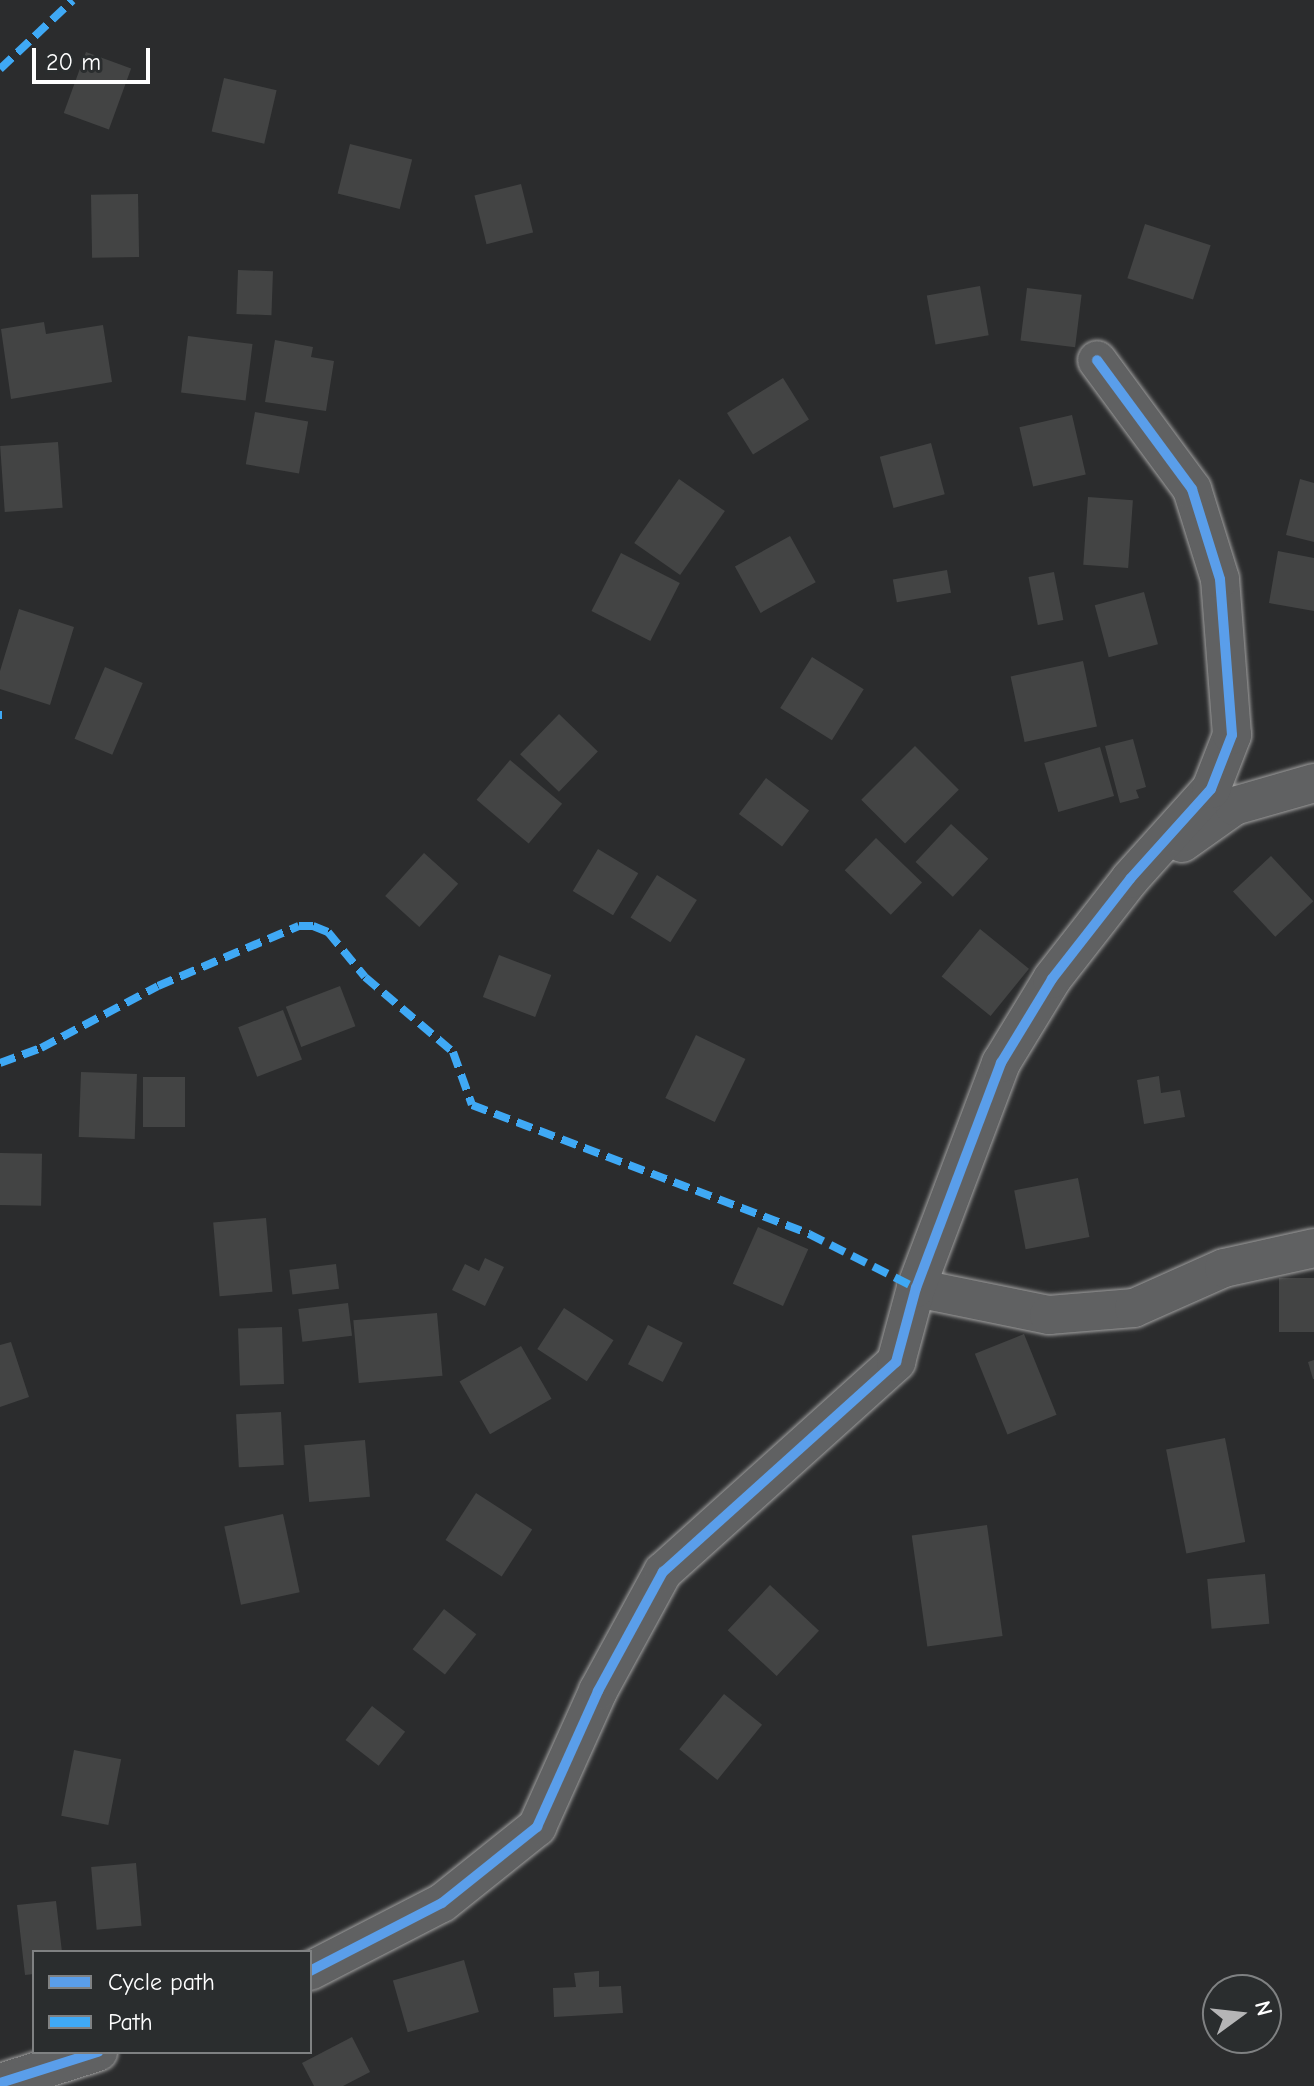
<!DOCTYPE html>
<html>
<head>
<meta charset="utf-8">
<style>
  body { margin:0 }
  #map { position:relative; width:1314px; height:2086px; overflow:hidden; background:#2b2c2d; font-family:"Comic Neue",sans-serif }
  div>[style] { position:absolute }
  .building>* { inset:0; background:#434444; transform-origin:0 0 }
  .roads { filter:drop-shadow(0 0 2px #a0a0a0) drop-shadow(0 0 2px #a0a0a0) }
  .minor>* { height:38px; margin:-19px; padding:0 19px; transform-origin:19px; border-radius:19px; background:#606162 }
  .quiet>* { height:8px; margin-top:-4px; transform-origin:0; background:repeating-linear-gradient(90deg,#3fa9f5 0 16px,transparent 0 24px) }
  .cycleway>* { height:10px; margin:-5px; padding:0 5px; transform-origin:5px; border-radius:5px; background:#5a9eea }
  span { translate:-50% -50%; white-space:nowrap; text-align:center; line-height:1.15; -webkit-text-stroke:7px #2a2d2e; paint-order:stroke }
  .legend { position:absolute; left:32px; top:1950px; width:280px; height:104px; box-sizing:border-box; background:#2a2d2e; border:2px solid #7f8182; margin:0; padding:10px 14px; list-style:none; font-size:24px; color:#fff }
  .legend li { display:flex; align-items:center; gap:16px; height:40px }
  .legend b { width:40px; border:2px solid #7f8182 }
  .north { position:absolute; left:1202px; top:1974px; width:80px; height:80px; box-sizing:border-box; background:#2a2d2e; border:2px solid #7f8182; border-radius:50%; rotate:75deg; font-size:22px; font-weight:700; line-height:32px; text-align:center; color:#fff }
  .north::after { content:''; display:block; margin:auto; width:28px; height:36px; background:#b5b5b6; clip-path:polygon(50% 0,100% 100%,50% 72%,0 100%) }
  .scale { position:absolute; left:32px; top:48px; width:118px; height:36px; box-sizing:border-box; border:4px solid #fff; border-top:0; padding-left:10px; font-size:24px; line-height:28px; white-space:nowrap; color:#fff; -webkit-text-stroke:6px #2a2d2e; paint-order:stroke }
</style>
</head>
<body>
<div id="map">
  <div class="building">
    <i style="left:86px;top:52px;width:48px;height:65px;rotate:20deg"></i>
    <i style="left:224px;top:78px;width:54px;height:55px;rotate:13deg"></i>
    <i style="left:350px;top:144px;width:64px;height:51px;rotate:14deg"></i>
    <i style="left:521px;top:184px;width:50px;height:48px;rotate:76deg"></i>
    <i style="left:138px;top:194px;width:63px;height:47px;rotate:89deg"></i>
    <i style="left:1145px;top:224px;width:69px;height:57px;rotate:18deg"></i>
    <i style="left:238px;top:270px;width:35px;height:44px;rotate:2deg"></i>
    <i style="left:980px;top:286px;width:50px;height:54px;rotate:80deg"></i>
    <i style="left:1027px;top:288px;width:55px;height:53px;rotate:7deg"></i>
    <i style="clip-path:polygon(44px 322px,46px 334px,103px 325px,112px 382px,11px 399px,1px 329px)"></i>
    <i style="left:188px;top:336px;width:65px;height:57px;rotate:7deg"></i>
    <i style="clip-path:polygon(275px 340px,313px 347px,311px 357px,334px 361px,326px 411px,265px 402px)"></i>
    <i style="left:783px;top:378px;width:49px;height:66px;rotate:58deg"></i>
    <i style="left:255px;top:412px;width:54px;height:53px;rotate:10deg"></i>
    <i style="left:1072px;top:415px;width:61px;height:54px;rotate:77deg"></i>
    <i style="left:58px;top:442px;width:66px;height:58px;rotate:86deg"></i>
    <i style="left:931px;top:443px;width:53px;height:53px;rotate:75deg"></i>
    <i style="left:679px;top:479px;width:56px;height:78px;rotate:35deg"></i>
    <i style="clip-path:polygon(1300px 479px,1314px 483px,1314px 542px,1286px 535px)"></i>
    <i style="left:1088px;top:497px;width:45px;height:68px;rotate:4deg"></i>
    <i style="left:790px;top:536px;width:53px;height:63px;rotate:61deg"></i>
    <i style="clip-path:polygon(1278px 551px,1314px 558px,1314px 611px,1269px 603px)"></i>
    <i style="left:621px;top:553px;width:66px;height:65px;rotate:27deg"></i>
    <i style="left:947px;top:570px;width:23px;height:55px;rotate:80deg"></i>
    <i style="left:1054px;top:572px;width:49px;height:26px;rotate:79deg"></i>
    <i style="left:1144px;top:592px;width:54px;height:51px;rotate:75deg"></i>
    <i style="clip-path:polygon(19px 609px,74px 627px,50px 705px,0 689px,0 671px)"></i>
    <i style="left:812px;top:657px;width:61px;height:60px;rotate:32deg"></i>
    <i style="left:1083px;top:661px;width:67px;height:74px;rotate:78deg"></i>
    <i style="left:105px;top:667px;width:41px;height:78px;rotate:23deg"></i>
    <i style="left:559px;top:714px;width:54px;height:56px;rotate:44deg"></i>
    <i style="clip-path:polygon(1133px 739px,1146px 787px,1136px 790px,1139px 798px,1120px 803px,1105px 746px)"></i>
    <i style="left:915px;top:746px;width:62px;height:76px;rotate:45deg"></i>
    <i style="left:1100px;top:747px;width:51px;height:58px;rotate:74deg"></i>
    <i style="left:510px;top:760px;width:68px;height:52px;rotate:40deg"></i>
    <i style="left:766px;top:778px;width:54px;height:45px;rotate:37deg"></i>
    <i style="left:951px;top:824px;width:51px;height:52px;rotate:43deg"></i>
    <i style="left:876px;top:838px;width:64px;height:45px;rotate:44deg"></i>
    <i style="left:598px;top:849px;width:47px;height:49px;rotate:31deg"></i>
    <i style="left:424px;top:853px;width:46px;height:58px;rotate:42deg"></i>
    <i style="left:1271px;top:856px;width:62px;height:52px;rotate:47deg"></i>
    <i style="left:657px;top:875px;width:47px;height:50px;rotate:32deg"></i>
    <i style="left:980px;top:929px;width:63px;height:61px;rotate:39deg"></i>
    <i style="left:499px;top:955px;width:56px;height:45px;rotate:21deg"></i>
    <i style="left:340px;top:986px;width:43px;height:58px;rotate:69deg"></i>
    <i style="left:283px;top:1010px;width:53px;height:48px;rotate:69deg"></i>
    <i style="left:696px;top:1035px;width:55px;height:70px;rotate:26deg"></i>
    <i style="left:81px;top:1072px;width:56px;height:65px;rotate:2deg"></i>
    <i style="clip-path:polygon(1159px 1076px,1161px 1093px,1180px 1090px,1185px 1117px,1144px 1124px,1137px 1080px)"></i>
    <i style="left:143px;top:1077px;width:42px;height:50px"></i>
    <i style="left:0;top:1153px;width:42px;height:52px;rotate:1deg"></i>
    <i style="left:1078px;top:1178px;width:60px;height:65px;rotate:79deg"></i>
    <i style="left:266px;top:1218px;width:74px;height:53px;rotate:85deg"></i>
    <i style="left:758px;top:1227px;width:55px;height:62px;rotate:24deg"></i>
    <i style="clip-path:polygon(485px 1258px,504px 1267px,485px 1306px,452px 1290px,465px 1264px,479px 1271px)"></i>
    <i style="left:336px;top:1264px;width:25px;height:47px;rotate:83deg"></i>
    <i style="left:1314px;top:1278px;width:54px;height:35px;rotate:90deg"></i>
    <i style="left:348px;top:1303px;width:33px;height:50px;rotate:83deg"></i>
    <i style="left:564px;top:1308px;width:59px;height:49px;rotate:33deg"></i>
    <i style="left:437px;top:1313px;width:63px;height:84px;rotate:85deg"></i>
    <i style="left:648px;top:1325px;width:39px;height:44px;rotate:27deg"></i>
    <i style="left:282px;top:1327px;width:57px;height:44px;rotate:88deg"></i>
    <i style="left:1024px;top:1334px;width:87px;height:53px;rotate:68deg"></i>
    <i style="clip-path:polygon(11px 1342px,29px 1397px,0 1407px,0 1345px)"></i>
    <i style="left:521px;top:1346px;width:61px;height:71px;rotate:60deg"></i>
    <i style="clip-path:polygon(1314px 1360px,1314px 1379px,1313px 1379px,1308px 1362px)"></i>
    <i style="left:281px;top:1412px;width:53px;height:45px;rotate:87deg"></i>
    <i style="left:1225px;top:1438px;width:106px;height:60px;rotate:79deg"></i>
    <i style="left:365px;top:1440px;width:57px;height:61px;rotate:85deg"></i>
    <i style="left:476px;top:1493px;width:67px;height:56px;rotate:33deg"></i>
    <i style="left:283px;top:1514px;width:80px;height:60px;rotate:78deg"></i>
    <i style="left:987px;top:1525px;width:112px;height:76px;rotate:82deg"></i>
    <i style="left:1265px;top:1574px;width:50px;height:58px;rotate:85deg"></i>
    <i style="left:770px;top:1585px;width:67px;height:62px;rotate:43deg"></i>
    <i style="left:444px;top:1609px;width:41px;height:51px;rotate:38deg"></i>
    <i style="left:724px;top:1694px;width:49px;height:71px;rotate:39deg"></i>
    <i style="left:372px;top:1706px;width:42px;height:43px;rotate:38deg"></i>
    <i style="left:74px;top:1750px;width:48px;height:67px;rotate:11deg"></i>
    <i style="left:136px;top:1863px;width:63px;height:45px;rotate:85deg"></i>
    <i style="clip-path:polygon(56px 1901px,62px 1952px,34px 1952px,34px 1974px,25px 1975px,17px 1905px)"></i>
    <i style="left:464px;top:1960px;width:54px;height:74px;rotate:74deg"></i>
    <i style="clip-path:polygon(599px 1971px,599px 1987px,621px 1986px,623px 2013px,554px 2017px,553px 1988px,576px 1987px,574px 1973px)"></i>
    <i style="clip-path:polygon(352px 2037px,370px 2072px,343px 2086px,314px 2086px,302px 2063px)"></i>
  </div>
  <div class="roads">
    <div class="minor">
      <i style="left:1182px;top:843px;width:64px;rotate:-35.4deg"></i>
      <i style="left:1234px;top:806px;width:83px;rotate:-16deg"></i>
      <i style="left:916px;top:1288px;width:136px;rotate:11.5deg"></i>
      <i style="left:1049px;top:1315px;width:85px;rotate:-4.7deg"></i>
      <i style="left:1134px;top:1308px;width:98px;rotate:-24deg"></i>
      <i style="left:1224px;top:1268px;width:92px;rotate:-12.5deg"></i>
      <i style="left:310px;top:1971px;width:148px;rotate:-27.3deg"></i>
      <i style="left:442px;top:1903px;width:122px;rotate:-38.7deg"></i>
      <i style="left:537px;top:1827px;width:149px;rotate:-65.8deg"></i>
      <i style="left:598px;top:1691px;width:136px;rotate:-61.4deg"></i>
      <i style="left:663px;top:1572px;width:314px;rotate:-42deg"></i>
      <i style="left:896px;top:1362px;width:77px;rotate:-74.9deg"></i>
      <i style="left:916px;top:1288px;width:241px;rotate:-69.3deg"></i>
      <i style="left:1001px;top:1063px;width:98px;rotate:-58.7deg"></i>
      <i style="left:1052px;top:979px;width:127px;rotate:-52deg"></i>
      <i style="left:1130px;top:879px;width:121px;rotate:-48deg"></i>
      <i style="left:1211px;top:789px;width:58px;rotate:-68.7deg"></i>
      <i style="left:1232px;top:735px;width:156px;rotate:-94.4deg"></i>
      <i style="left:1220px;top:579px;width:94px;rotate:-107.3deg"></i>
      <i style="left:1192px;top:489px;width:160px;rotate:-126.4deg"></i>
      <i style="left:0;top:2083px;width:103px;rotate:-17.6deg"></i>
    </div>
  </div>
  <div class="quiet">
    <i style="left:0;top:69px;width:100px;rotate:-43.4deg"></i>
    <i style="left:0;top:715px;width:2px"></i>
    <i style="left:0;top:1063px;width:44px;rotate:-20.1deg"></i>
    <i style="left:41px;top:1048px;width:132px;rotate:-27.9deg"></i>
    <i style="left:158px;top:986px;width:153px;rotate:-23.1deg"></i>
    <i style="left:299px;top:926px;width:14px"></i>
    <i style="left:313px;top:926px;width:16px;rotate:22deg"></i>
    <i style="left:328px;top:932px;width:58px;rotate:50.6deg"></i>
    <i style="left:365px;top:977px;width:116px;rotate:40.4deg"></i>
    <i style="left:453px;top:1052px;width:56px;rotate:70.3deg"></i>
    <i style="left:472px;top:1105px;width:361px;rotate:20.9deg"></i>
    <i style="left:809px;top:1234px;width:120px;rotate:26.8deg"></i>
  </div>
  <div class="cycleway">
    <i style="left:310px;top:1971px;width:148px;rotate:-27.3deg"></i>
    <i style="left:442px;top:1903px;width:122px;rotate:-38.7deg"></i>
    <i style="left:537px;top:1827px;width:149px;rotate:-65.8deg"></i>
    <i style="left:598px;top:1691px;width:136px;rotate:-61.4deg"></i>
    <i style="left:663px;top:1572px;width:314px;rotate:-42deg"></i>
    <i style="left:896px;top:1362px;width:77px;rotate:-74.9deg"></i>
    <i style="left:916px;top:1288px;width:241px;rotate:-69.3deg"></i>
    <i style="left:1001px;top:1063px;width:98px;rotate:-58.7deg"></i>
    <i style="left:1052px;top:979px;width:127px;rotate:-52deg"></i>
    <i style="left:1130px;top:879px;width:121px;rotate:-48deg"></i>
    <i style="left:1211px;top:789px;width:58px;rotate:-68.7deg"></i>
    <i style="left:1232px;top:735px;width:156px;rotate:-94.4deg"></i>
    <i style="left:1220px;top:579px;width:94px;rotate:-107.3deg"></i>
    <i style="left:1192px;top:489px;width:160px;rotate:-126.4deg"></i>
    <i style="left:0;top:2083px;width:103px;rotate:-17.6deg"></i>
  </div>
  <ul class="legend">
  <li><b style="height:10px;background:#5a9eea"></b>Cycle path</li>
  <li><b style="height:10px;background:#3fa9f5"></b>Path</li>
  </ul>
  <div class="north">N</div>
  <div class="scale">20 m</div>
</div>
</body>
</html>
